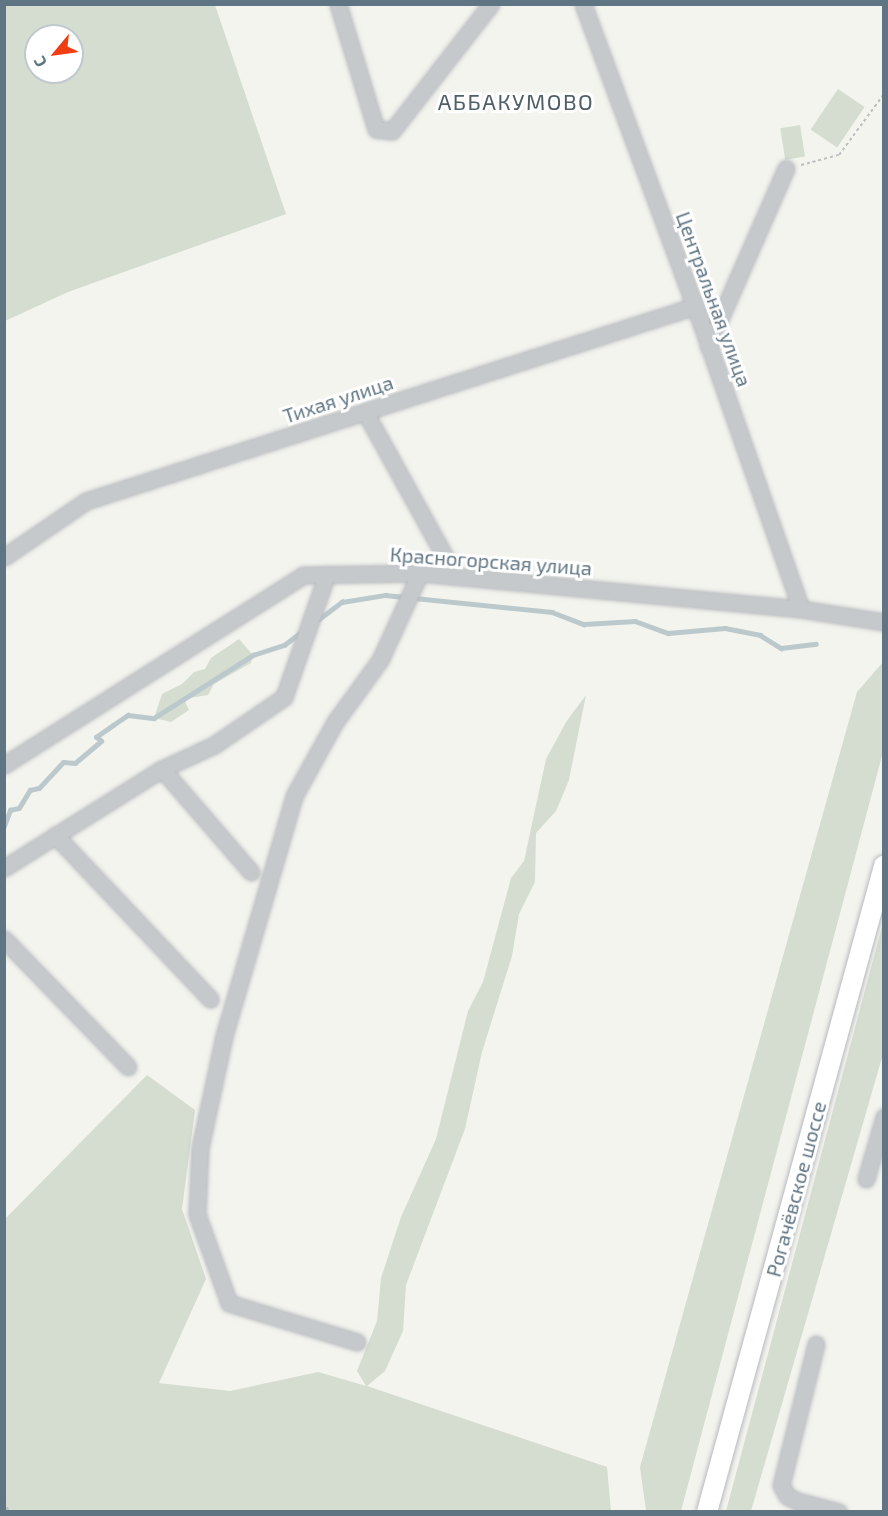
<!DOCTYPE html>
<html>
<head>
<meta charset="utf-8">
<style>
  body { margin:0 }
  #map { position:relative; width:888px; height:1516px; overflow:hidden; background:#f4f4ef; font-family:"Exo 2",sans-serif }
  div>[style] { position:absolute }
  .green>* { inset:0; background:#d5dcd0; transform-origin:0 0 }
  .stream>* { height:4.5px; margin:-2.25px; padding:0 2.25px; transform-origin:2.25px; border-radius:2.25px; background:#bbc9cd }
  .path>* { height:2px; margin-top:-1px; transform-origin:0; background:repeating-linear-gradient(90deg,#bcbfc1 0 3px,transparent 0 6px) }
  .roads { filter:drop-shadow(0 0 2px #b6babe) drop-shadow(0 0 2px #b6babe) }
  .minor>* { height:15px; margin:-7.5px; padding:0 7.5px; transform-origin:7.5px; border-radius:7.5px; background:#c6c9cc }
  .major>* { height:20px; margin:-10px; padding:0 10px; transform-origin:10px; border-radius:10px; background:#fff }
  span { translate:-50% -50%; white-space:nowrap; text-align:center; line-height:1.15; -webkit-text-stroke:6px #fff; paint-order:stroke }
  .street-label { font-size:20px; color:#607583 }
  .quarter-label { font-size:22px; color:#4f5e67; letter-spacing:1.5px }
  .frame { position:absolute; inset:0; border:6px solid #607583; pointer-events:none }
  .north { position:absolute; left:24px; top:24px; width:60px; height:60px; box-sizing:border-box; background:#fff; border:2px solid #bfc8cd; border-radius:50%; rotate:241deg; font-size:16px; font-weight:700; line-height:24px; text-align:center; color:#607583 }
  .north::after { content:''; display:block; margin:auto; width:21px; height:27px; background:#f13d12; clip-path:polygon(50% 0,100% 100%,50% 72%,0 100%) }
</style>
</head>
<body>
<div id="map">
  <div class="green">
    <i style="clip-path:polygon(evenodd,4px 5px,215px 5px,286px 214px,68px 292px,5px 321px,4px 5px,36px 36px,72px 36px,72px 72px,36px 72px,36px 36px)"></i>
    <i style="left:838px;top:89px;width:32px;height:49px;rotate:34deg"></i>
    <i style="left:800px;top:125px;width:32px;height:20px;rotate:81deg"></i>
    <i style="clip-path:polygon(239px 639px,253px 655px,251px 663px,214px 684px,208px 695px,184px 699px,189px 710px,171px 722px,154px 718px,162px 694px,182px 684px,194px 672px,205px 669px,211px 658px)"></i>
    <i style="clip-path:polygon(883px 662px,883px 752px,681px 1511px,646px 1511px,640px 1467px,857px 692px)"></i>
    <i style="clip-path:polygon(586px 695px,569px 780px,556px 811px,536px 833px,535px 882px,519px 914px,512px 956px,482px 1052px,465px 1129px,406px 1285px,403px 1331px,385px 1371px,367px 1386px,607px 1467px,611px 1511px,5px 1511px,5px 1219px,147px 1075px,195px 1110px,182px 1209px,206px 1279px,159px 1383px,230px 1391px,318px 1372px,366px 1386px,357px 1371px,377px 1321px,381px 1278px,401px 1217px,436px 1139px,468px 1011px,483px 982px,511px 878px,524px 861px,546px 759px,566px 722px)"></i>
    <i style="clip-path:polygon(883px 923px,883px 1054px,751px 1511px,726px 1511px)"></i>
  </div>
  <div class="stream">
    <i style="left:315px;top:622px;width:34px;rotate:-37deg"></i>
    <i style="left:342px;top:602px;width:44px;rotate:-9.2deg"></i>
    <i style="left:385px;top:595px;width:168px;rotate:5.8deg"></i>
    <i style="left:552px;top:612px;width:34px;rotate:21deg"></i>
    <i style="left:584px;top:624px;width:51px;rotate:-3.4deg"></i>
    <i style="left:635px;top:621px;width:35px;rotate:20deg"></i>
    <i style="left:668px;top:633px;width:57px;rotate:-5deg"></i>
    <i style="left:725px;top:628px;width:36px;rotate:11deg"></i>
    <i style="left:760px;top:635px;width:25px;rotate:32deg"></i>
    <i style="left:781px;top:648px;width:35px;rotate:-7deg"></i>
    <i style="left:4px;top:826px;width:17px;rotate:-69deg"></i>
    <i style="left:10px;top:810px;width:9px;rotate:-13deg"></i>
    <i style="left:19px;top:808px;width:21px;rotate:-59deg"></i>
    <i style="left:30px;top:790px;width:9px;rotate:-13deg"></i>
    <i style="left:39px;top:788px;width:35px;rotate:-47deg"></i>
    <i style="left:63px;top:762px;width:12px;rotate:5deg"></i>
    <i style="left:75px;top:763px;width:34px;rotate:-40deg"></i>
    <i style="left:101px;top:741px;width:6px;rotate:-141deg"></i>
    <i style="left:96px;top:737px;width:21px;rotate:-35deg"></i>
    <i style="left:113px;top:725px;width:18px;rotate:-34deg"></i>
    <i style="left:128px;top:715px;width:26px;rotate:7deg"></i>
    <i style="left:154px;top:718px;width:117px;rotate:-32.5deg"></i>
    <i style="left:253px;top:655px;width:33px;rotate:-18deg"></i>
    <i style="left:284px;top:645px;width:21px;rotate:-37deg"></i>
  </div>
  <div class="path">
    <i style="left:801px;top:165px;width:39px;rotate:-15deg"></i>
    <i style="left:839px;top:155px;width:76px;rotate:-53.6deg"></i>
    <i style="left:4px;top:1502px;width:11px;rotate:63deg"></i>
  </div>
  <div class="roads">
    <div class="minor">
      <i style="left:338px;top:4px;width:131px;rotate:73.1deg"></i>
      <i style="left:376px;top:129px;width:16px;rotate:7deg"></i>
      <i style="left:392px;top:131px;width:161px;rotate:-52.1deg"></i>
      <i style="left:583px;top:4px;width:322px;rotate:69.7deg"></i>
      <i style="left:695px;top:306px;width:321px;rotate:70.7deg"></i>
      <i style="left:708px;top:346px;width:194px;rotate:-66.3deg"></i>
      <i style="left:365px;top:412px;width:188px;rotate:61.1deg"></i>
      <i style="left:4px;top:557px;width:99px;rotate:-34.3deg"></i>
      <i style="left:86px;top:501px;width:639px;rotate:-17.75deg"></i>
      <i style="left:4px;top:765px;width:354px;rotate:-32.4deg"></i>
      <i style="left:303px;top:575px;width:117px;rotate:-1deg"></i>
      <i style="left:420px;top:573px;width:383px;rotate:5.4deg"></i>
      <i style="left:801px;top:609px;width:84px;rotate:8.9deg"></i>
      <i style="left:162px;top:769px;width:136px;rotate:49.2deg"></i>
      <i style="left:55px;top:835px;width:226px;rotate:46.6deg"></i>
      <i style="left:4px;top:868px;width:186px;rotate:-32.1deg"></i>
      <i style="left:162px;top:769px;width:57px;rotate:-24.8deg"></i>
      <i style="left:214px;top:745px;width:85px;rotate:-34.4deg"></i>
      <i style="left:284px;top:697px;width:130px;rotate:-70.7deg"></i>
      <i style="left:4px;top:939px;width:178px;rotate:45.9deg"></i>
      <i style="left:866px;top:1179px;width:65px;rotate:-73.8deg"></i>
      <i style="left:357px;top:1342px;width:134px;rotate:-163.1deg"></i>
      <i style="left:229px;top:1303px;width:95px;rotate:-109.8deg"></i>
      <i style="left:197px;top:1214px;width:66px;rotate:-87.4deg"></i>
      <i style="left:200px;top:1148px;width:115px;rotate:-77.9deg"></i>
      <i style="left:224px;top:1036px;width:250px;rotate:-73.7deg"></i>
      <i style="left:294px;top:796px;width:85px;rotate:-61deg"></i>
      <i style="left:335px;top:722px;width:77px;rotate:-54deg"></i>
      <i style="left:380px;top:660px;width:96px;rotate:-65.3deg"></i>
      <i style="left:816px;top:1344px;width:145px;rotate:103.9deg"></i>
      <i style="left:781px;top:1485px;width:13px;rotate:61deg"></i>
      <i style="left:787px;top:1496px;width:11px;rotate:27deg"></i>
      <i style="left:797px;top:1501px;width:43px;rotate:14.7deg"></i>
    </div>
    <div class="major">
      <i style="left:707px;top:1512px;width:670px;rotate:-74.68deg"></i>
    </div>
  </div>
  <div class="street-label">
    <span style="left:714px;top:299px;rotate:70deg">Центральная улица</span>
    <span style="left:338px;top:399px;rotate:-18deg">Тихая улица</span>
    <span style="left:491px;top:561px;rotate:4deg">Красногорская улица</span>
    <span style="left:796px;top:1189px;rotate:-75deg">Рогачёвское шоссе</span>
  </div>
  <div class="quarter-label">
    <span style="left:516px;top:102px">АББАКУМОВО</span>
  </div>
  <div class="frame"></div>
  <div class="north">С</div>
</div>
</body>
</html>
